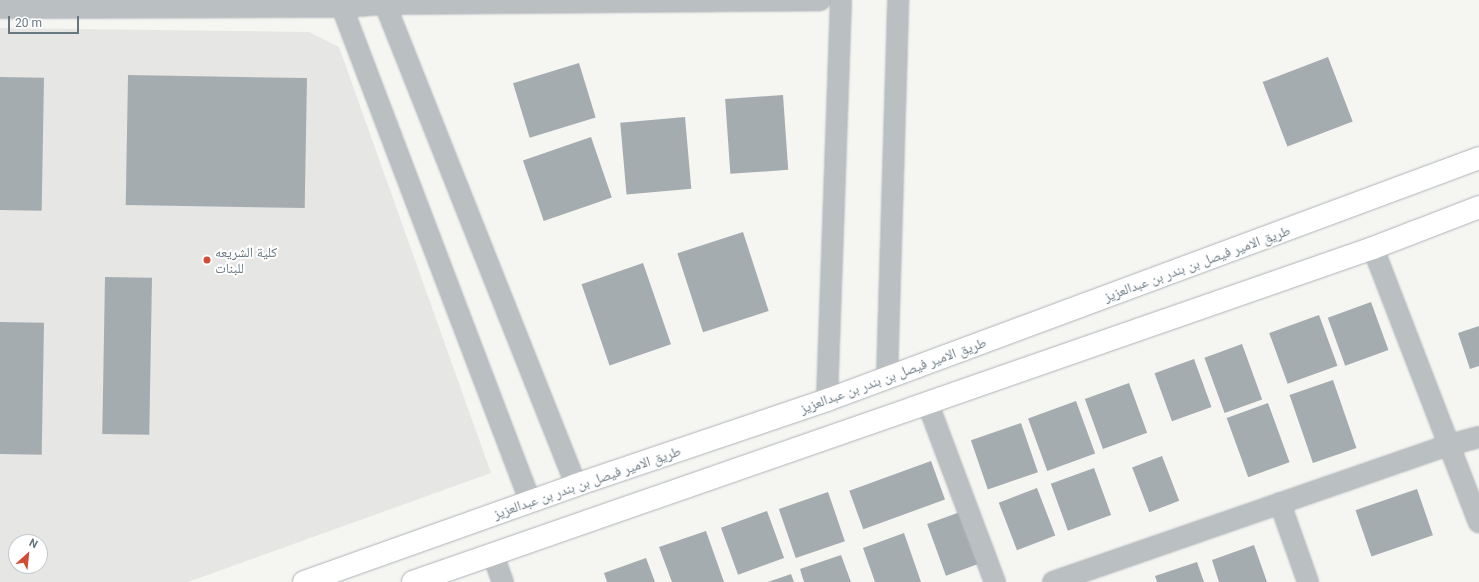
<!DOCTYPE html>
<html>
<head>
<meta charset="utf-8">
<style>
  body { margin:0 }
  #map { position:relative; width:1479px; height:582px; overflow:hidden; background:#f5f5f2; font-family:Roboto,"Noto Naskh Arabic",sans-serif }
  div>[style] { position:absolute }
  .built>* { inset:0; background:#e6e6e5 }
  .building>* { inset:0; background:#a5acb0; transform-origin:0 0 }
  .roads { filter:drop-shadow(0 0 1px #adb3b7) drop-shadow(0 0 1px #adb3b7) }
  .street>* { height:20px; margin:-10px; padding:0 10px; transform-origin:10px; border-radius:10px; background:#babfc2 }
  .secondary>* { height:22px; margin:-11px; padding:0 11px; transform-origin:11px; border-radius:11px; background:#fff }
  .dots>* { width:11px; height:11px; translate:-50% -50%; box-sizing:border-box; border:2px solid #fff; border-radius:50% }
  span { translate:-50% -50%; white-space:nowrap; text-align:center; line-height:1.15; -webkit-text-stroke:4px #fff; paint-order:stroke }
  .poi-label { font-size:14px; color:#677780 }
  .left { translate:0 -50%; text-align:left }
  .street-label { font-size:14px; color:#677780 }
  .north { position:absolute; left:8px; top:534px; width:40px; height:40px; box-sizing:border-box; background:#fff; border:1px solid #c2c9cc; border-radius:50%; rotate:27deg; font-size:11px; font-weight:700; line-height:16px; text-align:center; color:#677780 }
  .north::after { content:''; display:block; margin:auto; width:14px; height:18px; background:#d14b36; clip-path:polygon(50% 0,100% 100%,50% 72%,0 100%) }
  .scale { position:absolute; left:8px; top:16px; width:71px; height:18px; box-sizing:border-box; border:2px solid #677780; border-top:0; padding-left:5px; font-size:12px; line-height:14px; white-space:nowrap; color:#677780; -webkit-text-stroke:3px #fff; paint-order:stroke }
</style>
</head>
<body>
<div id="map">
  <div class="built">
    <i style="clip-path:polygon(evenodd,0 28px,309px 32px,339px 47px,491px 473px,188px 582px,0 582px,0 28px,16px 542px,40px 542px,40px 566px,16px 566px,16px 542px)"></i>
  </div>
  <div class="building">
    <i style="left:1328px;top:57px;width:69px;height:70px;rotate:69deg"></i>
    <i style="left:579px;top:63px;width:57px;height:69px;rotate:73deg"></i>
    <i style="left:128px;top:75px;width:179px;height:130px;rotate:1deg"></i>
    <i style="left:0;top:77px;width:44px;height:133px;rotate:1deg"></i>
    <i style="left:783px;top:95px;width:75px;height:58px;rotate:86deg"></i>
    <i style="left:685px;top:117px;width:72px;height:65px;rotate:85deg"></i>
    <i style="left:591px;top:137px;width:64px;height:72px;rotate:71deg"></i>
    <i style="left:743px;top:232px;width:83px;height:69px;rotate:72deg"></i>
    <i style="left:643px;top:263px;width:86px;height:65px;rotate:71deg"></i>
    <i style="left:105px;top:277px;width:47px;height:157px;rotate:1deg"></i>
    <i style="left:1371px;top:302px;width:51px;height:46px;rotate:70deg"></i>
    <i style="left:1319px;top:315px;width:54px;height:53px;rotate:70deg"></i>
    <i style="left:0;top:322px;width:44px;height:132px;rotate:1deg"></i>
    <i style="clip-path:polygon(1479px 326px,1479px 366px,1470px 369px,1458px 333px)"></i>
    <i style="left:1242px;top:344px;width:59px;height:40px;rotate:70deg"></i>
    <i style="left:1194px;top:359px;width:51px;height:42px;rotate:70deg"></i>
    <i style="left:1333px;top:380px;width:72px;height:46px;rotate:71deg"></i>
    <i style="left:1129px;top:383px;width:53px;height:47px;rotate:70deg"></i>
    <i style="left:1076px;top:401px;width:56px;height:51px;rotate:70deg"></i>
    <i style="left:1268px;top:403px;width:63px;height:44px;rotate:70deg"></i>
    <i style="left:1021px;top:423px;width:52px;height:53px;rotate:71deg"></i>
    <i style="left:1162px;top:456px;width:48px;height:32px;rotate:69deg"></i>
    <i style="left:931px;top:461px;width:41px;height:87px;rotate:70deg"></i>
    <i style="left:1094px;top:468px;width:50px;height:46px;rotate:70deg"></i>
    <i style="left:1037px;top:488px;width:51px;height:41px;rotate:69deg"></i>
    <i style="left:1417px;top:489px;width:49px;height:65px;rotate:71deg"></i>
    <i style="left:828px;top:492px;width:52px;height:52px;rotate:71deg"></i>
    <i style="left:767px;top:511px;width:50px;height:49px;rotate:70deg"></i>
    <i style="left:960px;top:512px;width:55px;height:35px;rotate:70deg"></i>
    <i style="clip-path:polygon(706px 531px,724px 582px,672px 582px,659px 547px)"></i>
    <i style="clip-path:polygon(904px 533px,921px 582px,875px 582px,863px 548px)"></i>
    <i style="clip-path:polygon(1254px 545px,1267px 582px,1219px 582px,1212px 560px)"></i>
    <i style="clip-path:polygon(841px 555px,851px 582px,804px 582px,800px 569px)"></i>
    <i style="clip-path:polygon(646px 558px,655px 582px,607px 582px,604px 573px)"></i>
    <i style="clip-path:polygon(1197px 562px,1204px 582px,1157px 582px,1155px 576px)"></i>
    <i style="clip-path:polygon(791px 574px,794px 582px,768px 582px)"></i>
  </div>
  <div class="roads">
    <div class="street">
      <i style="left:385px;top:4px;width:518px;rotate:68.34deg"></i>
      <i style="left:342px;top:7px;width:529px;rotate:69.16deg"></i>
      <i style="left:0;top:8px;width:342px;rotate:-0.2deg"></i>
      <i style="left:342px;top:7px;width:43px;rotate:-4deg"></i>
      <i style="left:385px;top:4px;width:435px;rotate:-0.5deg"></i>
      <i style="left:1373px;top:248px;width:294px;rotate:68.9deg"></i>
      <i style="left:887px;top:378px;width:378px;rotate:-88.3deg"></i>
      <i style="left:827px;top:400px;width:400px;rotate:-88deg"></i>
      <i style="left:928px;top:404px;width:190px;rotate:69.4deg"></i>
      <i style="left:1280px;top:503px;width:84px;rotate:70.5deg"></i>
      <i style="left:493px;top:555px;width:29px;rotate:70deg"></i>
      <i style="left:1053px;top:582px;width:419px;rotate:-19.1deg"></i>
      <i style="left:1449px;top:445px;width:31px;rotate:-15deg"></i>
    </div>
    <div class="secondary">
      <i style="left:304px;top:582px;width:289px;rotate:-19.6deg"></i>
      <i style="left:576px;top:485px;width:265px;rotate:-18.7deg"></i>
      <i style="left:827px;top:400px;width:695px;rotate:-20.36deg"></i>
      <i style="left:413px;top:582px;width:1016px;rotate:-19.18deg"></i>
      <i style="left:1373px;top:248px;width:114px;rotate:-21.1deg"></i>
    </div>
  </div>
  <div class="dots">
    <i style="left:207px;top:260px;background:#d14b36"></i>
  </div>
  <div class="poi-label">
    <span class="left" style="left:215px;top:260px">كلية الشريعه<br>للبنات</span>
  </div>
  <div class="street-label">
    <span style="left:1197px;top:263px;rotate:-20deg">طريق الامير فيصل بن بندر بن عبدالعزيز</span>
    <span style="left:893px;top:375px;rotate:-20deg">طريق الامير فيصل بن بندر بن عبدالعزيز</span>
    <span style="left:587px;top:482px;rotate:-19deg">طريق الامير فيصل بن بندر بن عبدالعزيز</span>
  </div>
  <div class="north">N</div>
  <div class="scale">20 m</div>
</div>
</body>
</html>
